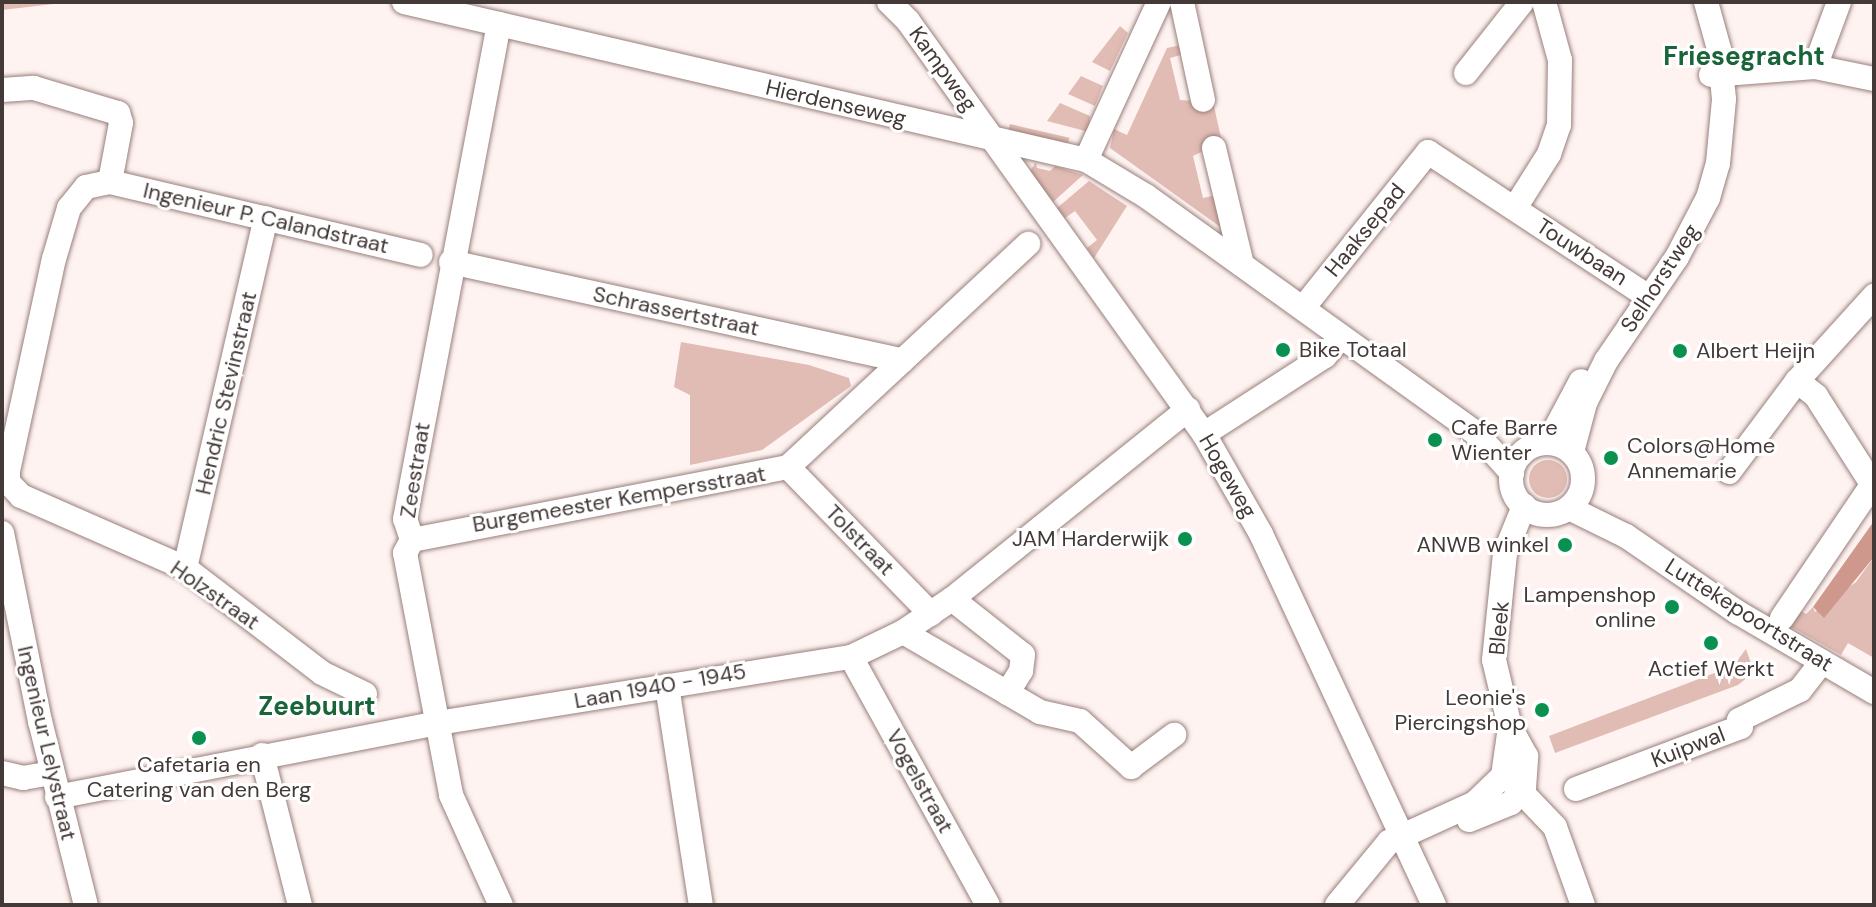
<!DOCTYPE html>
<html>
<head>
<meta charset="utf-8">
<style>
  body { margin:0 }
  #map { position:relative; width:1876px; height:907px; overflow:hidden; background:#fef3f1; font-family:"DM Sans",sans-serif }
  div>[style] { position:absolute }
  .green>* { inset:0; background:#e1bcb4; transform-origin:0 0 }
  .round { border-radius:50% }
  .water>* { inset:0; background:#cf988d }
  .roads { filter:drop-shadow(0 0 2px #987f7b) drop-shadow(0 0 2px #987f7b) }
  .minor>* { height:24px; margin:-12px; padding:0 12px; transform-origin:12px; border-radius:12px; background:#fff }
  .minor>.ring { margin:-12px; padding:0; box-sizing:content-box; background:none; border:24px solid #fff; border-radius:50% }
  .dots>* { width:22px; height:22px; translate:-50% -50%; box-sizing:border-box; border:4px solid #fff; border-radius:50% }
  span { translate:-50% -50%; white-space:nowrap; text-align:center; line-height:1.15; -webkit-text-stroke:6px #fff; paint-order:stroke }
  .street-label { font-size:22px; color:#433937 }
  .poi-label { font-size:22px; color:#433937 }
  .left { translate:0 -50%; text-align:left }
  .right { translate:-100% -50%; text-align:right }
  .quarter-label { font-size:26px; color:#1a643a; font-weight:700 }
  .frame { position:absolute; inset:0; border:4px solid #433937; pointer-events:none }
</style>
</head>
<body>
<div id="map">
  <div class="green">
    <i style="clip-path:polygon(2px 2px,71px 2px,2px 10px)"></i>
    <i style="clip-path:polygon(1120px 26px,1128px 33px,1110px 71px,1092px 62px)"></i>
    <i style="clip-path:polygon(1181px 45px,1184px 54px,1170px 58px,1180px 100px,1213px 102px,1222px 142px,1193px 156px,1203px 198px,1217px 195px,1226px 231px,1110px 148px,1114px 129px,1127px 135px,1167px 48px)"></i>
    <i style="clip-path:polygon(1081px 76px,1103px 86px,1095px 106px,1068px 94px)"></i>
    <i style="clip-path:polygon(1060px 103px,1090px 116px,1089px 132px,1047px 121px)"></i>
    <i style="left:1010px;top:124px;width:61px;height:11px;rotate:13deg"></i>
    <i style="clip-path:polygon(1036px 162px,1037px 168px,1050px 171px,1055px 166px,1083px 175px,1053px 202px,1030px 171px)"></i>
    <i style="clip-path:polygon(1089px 181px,1127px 206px,1094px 258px,1087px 248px,1097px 240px,1075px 211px,1065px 218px,1057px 208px)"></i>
    <i style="clip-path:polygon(681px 342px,809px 365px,849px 378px,851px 386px,762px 450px,690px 465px,690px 395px,674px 387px)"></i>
    <i class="round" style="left:1529px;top:460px;width:38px;height:38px"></i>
    <i style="clip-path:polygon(1874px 557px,1874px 658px,1848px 643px,1841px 655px,1786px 624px,1796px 608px,1806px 614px,1813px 607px,1815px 612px,1856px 582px)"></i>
    <i style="clip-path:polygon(1746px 649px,1754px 672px,1738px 685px,1555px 753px,1549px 736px,1725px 669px,1727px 674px)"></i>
  </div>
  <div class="water">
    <i style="clip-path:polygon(1874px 521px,1874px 557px,1824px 618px,1813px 607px)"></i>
  </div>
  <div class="roads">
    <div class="minor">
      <i style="left:404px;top:2px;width:700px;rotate:13.04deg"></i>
      <i style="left:1086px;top:160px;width:70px;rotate:31deg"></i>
      <i style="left:1146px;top:196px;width:406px;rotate:35.7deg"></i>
      <i style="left:1476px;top:433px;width:54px;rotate:48deg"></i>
      <i style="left:889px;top:2px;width:27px;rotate:45deg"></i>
      <i style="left:908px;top:21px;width:508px;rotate:54.37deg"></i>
      <i style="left:1204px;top:434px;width:115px;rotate:60.3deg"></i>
      <i style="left:1261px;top:534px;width:409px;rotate:65deg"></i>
      <i style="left:1182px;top:2px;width:100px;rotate:77.9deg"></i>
      <i style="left:1815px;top:67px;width:69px;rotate:-69.7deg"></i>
      <i style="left:1466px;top:73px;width:90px;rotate:-51.7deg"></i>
      <i style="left:1711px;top:75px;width:104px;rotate:-4.4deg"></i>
      <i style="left:1815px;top:67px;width:60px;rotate:11.5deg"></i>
      <i style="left:2px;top:90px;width:32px;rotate:-4deg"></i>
      <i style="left:34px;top:88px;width:88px;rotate:16.6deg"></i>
      <i style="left:118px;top:113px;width:10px;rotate:73deg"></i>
      <i style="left:121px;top:123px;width:60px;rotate:100.6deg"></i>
      <i style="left:1214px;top:148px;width:120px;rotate:76.5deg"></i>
      <i style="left:1086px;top:160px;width:174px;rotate:-65.2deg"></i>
      <i style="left:1515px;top:208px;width:64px;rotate:-57.8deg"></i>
      <i style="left:1549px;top:154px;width:31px;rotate:-71deg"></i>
      <i style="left:1559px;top:125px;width:65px;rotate:-89.1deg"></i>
      <i style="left:1560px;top:60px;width:60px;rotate:-105.4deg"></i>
      <i style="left:451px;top:262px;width:462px;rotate:12.3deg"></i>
      <i style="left:1303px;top:308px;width:200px;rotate:-51.3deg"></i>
      <i style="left:1428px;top:152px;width:264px;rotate:33.3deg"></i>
      <i style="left:1797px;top:381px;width:24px;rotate:38deg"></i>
      <i style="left:1816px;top:396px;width:104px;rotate:57.5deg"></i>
      <i style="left:1204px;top:434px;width:144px;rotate:-32.8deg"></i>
      <i style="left:1325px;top:356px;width:25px;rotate:-50deg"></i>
      <i style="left:1548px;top:443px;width:70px;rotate:-62deg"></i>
      <i class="ring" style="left:1511px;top:443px;width:48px;height:48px"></i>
      <i style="left:1572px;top:452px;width:51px;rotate:-75.1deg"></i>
      <i style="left:1585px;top:403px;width:47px;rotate:-63.4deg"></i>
      <i style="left:1606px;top:361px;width:126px;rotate:-55.7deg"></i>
      <i style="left:1677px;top:257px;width:67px;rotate:-62.3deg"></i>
      <i style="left:1708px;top:198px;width:36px;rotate:-74deg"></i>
      <i style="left:1718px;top:163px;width:64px;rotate:-84.6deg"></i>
      <i style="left:1724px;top:99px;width:50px;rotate:-95.7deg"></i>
      <i style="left:1719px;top:49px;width:49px;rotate:-105.5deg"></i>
      <i style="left:788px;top:467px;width:205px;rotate:45.8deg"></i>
      <i style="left:1729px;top:472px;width:114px;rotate:-53.2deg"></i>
      <i style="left:1797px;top:381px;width:115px;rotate:-47.8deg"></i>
      <i style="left:1569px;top:508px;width:64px;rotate:26.2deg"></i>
      <i style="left:1626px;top:536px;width:135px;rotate:34.4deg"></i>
      <i style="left:1737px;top:612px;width:159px;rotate:30.3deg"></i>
      <i style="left:2px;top:533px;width:192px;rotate:78.6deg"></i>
      <i style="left:40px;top:721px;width:190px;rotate:76deg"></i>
      <i style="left:412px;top:540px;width:383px;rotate:-11deg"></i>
      <i style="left:788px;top:467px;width:328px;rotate:-42.9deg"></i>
      <i style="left:412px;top:540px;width:22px;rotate:-108deg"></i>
      <i style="left:405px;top:519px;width:504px;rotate:-79.25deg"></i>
      <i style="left:412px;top:540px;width:15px;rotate:118deg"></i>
      <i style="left:405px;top:553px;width:246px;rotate:79.2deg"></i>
      <i style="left:451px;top:795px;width:121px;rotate:65.6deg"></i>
      <i style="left:185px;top:568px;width:359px;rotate:-77deg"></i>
      <i style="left:952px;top:599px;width:90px;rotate:38.3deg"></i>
      <i style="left:1023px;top:655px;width:16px;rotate:97deg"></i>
      <i style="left:1021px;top:671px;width:26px;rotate:122deg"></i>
      <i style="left:1782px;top:618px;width:164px;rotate:-55.9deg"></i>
      <i style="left:903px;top:632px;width:159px;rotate:30.3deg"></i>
      <i style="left:1040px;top:712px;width:41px;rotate:12.7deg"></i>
      <i style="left:1080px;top:721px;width:69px;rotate:42deg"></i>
      <i style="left:1131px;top:767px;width:54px;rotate:-36.7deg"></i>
      <i style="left:851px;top:657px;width:283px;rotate:61.1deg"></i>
      <i style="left:667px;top:686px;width:222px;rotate:81.2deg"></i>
      <i style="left:365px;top:694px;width:48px;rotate:-154deg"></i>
      <i style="left:322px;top:673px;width:173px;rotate:-142.5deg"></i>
      <i style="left:185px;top:568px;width:179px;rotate:-156.3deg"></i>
      <i style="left:21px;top:496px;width:19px;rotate:-133deg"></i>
      <i style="left:8px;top:482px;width:11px;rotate:-90deg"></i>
      <i style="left:8px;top:471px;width:217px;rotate:-77.8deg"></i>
      <i style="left:54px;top:259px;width:53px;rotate:-73.6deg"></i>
      <i style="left:69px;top:208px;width:27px;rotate:-51deg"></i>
      <i style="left:86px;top:187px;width:25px;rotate:-12deg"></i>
      <i style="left:110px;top:182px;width:319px;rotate:13.2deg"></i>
      <i style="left:262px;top:755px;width:155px;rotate:75.8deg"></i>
      <i style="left:2px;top:773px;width:22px;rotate:13deg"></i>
      <i style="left:23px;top:778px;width:29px;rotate:-10deg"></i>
      <i style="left:1512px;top:782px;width:62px;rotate:46.3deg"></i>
      <i style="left:1555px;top:827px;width:83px;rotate:70.3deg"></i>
      <i style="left:1576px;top:789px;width:176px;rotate:-20.6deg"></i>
      <i style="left:1741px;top:727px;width:7px;rotate:-106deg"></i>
      <i style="left:1739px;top:720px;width:68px;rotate:-26.2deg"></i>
      <i style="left:1800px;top:690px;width:36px;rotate:-52deg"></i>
      <i style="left:57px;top:797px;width:388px;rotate:-11deg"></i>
      <i style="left:438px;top:723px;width:418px;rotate:-9.1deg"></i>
      <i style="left:851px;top:657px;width:58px;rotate:-25.7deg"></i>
      <i style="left:903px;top:632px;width:59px;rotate:-34deg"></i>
      <i style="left:952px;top:599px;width:303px;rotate:-38.8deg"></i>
      <i style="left:1469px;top:820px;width:45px;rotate:-22deg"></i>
      <i style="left:1511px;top:803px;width:20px;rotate:-49deg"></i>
      <i style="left:1524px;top:788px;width:32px;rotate:-86deg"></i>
      <i style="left:1526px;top:756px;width:33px;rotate:-119deg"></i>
      <i style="left:1337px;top:905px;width:82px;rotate:-50.5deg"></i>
      <i style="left:1389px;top:842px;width:94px;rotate:-24.4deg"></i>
      <i style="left:1475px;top:803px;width:39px;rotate:-44deg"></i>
      <i style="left:1503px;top:776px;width:49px;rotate:-81.9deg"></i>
      <i style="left:1510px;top:727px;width:69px;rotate:-103.4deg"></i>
      <i style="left:1494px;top:660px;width:108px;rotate:-84.1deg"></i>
      <i style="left:1505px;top:553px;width:51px;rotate:-68deg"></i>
    </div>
  </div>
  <div class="dots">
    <i style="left:1283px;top:350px;background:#0a914f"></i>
    <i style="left:1680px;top:351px;background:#0a914f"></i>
    <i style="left:1435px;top:440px;background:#0a914f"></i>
    <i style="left:1611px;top:458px;background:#0a914f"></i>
    <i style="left:1185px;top:539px;background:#0a914f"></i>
    <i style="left:1565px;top:545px;background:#0a914f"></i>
    <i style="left:1672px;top:607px;background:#0a914f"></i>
    <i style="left:1711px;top:643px;background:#0a914f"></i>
    <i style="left:1542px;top:710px;background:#0a914f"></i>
    <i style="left:199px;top:738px;background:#0a914f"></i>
  </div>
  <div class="street-label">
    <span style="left:943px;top:69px;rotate:54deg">Kampweg</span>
    <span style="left:836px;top:103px;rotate:13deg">Hierdenseweg</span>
    <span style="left:266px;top:218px;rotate:13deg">Ingenieur P. Calandstraat</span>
    <span style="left:1365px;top:230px;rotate:-51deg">Haaksepad</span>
    <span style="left:1582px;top:252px;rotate:33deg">Touwbaan</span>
    <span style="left:1660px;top:278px;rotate:-57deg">Selhorstweg</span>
    <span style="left:676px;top:311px;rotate:12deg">Schrassertstraat</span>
    <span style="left:226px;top:393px;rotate:-77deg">Hendric Stevinstraat</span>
    <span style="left:415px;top:470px;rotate:-81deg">Zeestraat</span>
    <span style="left:1228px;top:476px;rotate:60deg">Hogeweg</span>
    <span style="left:619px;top:499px;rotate:-10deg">Burgemeester Kempersstraat</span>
    <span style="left:860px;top:540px;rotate:46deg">Tolstraat</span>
    <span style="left:215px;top:595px;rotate:35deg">Holzstraat</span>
    <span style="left:1749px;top:615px;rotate:32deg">Luttekepoortstraat</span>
    <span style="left:1499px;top:628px;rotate:-85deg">Bleek</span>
    <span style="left:660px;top:686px;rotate:-10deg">Laan 1940 - 1945</span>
    <span style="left:47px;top:743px;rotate:77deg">Ingenieur Lelystraat</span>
    <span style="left:1688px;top:747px;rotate:-21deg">Kuipwal</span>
    <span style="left:920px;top:781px;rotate:61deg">Vogelstraat</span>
  </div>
  <div class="poi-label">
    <span class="left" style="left:1299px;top:350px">Bike Totaal</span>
    <span class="left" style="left:1696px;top:351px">Albert Heijn</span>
    <span class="left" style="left:1451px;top:440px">Cafe Barre<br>Wienter</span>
    <span class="left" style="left:1627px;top:458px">Colors@Home<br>Annemarie</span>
    <span class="right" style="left:1169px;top:539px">JAM Harderwijk</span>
    <span class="right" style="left:1549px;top:545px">ANWB winkel</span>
    <span class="right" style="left:1656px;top:607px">Lampenshop<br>online</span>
    <span style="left:1711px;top:669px">Actief Werkt</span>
    <span class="right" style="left:1526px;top:710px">Leonie's<br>Piercingshop</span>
    <span style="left:199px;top:777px">Cafetaria en<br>Catering van den Berg</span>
  </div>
  <div class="quarter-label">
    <span style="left:1744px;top:57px">Friesegracht</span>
    <span style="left:317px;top:707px">Zeebuurt</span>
  </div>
  <div class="frame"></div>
</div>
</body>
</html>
